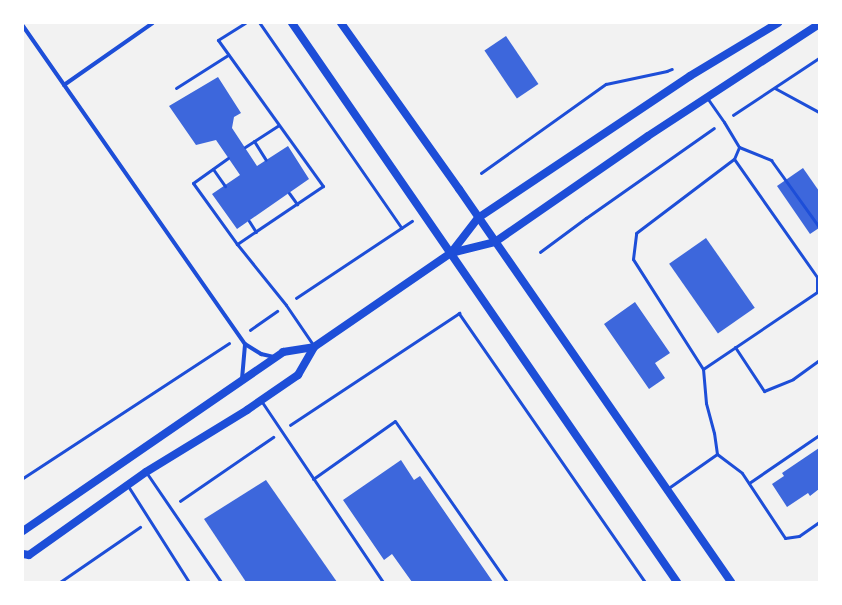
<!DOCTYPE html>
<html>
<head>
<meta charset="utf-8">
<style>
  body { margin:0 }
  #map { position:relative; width:842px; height:605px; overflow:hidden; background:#f2f2f2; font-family:"Crimson Pro",serif }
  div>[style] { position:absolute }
  .building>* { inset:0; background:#3d67dc; transform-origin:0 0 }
  .path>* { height:2.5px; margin:-1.25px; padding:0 1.25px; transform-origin:1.25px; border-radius:1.25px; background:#1d4ed8 }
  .service>* { height:3px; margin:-1.5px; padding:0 1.5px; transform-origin:1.5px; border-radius:1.5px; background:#1d4ed8 }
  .minor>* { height:4px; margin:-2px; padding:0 2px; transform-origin:2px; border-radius:2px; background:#1d4ed8 }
  .secondary>* { height:8px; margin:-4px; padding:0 4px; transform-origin:4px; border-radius:4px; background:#1d4ed8 }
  span { translate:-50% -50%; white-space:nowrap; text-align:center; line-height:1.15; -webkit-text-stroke:3px #fff; paint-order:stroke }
  .frame { position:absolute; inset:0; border:24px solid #fff; pointer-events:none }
</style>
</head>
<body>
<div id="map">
  <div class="building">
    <i style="left:506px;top:36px;width:58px;height:26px;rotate:56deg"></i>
    <i style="clip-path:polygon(218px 77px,241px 113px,234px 117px,232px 128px,257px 166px,288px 146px,309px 179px,237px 229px,212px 194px,240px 175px,216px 140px,196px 145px,169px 106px)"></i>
    <i style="clip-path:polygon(803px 168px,819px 191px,819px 228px,810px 234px,777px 186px)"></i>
    <i style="left:706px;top:238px;width:85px;height:45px;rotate:55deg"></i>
    <i style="clip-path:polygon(635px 302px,670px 353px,655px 363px,665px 378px,649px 389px,604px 324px)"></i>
    <i style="clip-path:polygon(819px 448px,819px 489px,810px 496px,808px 493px,787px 507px,772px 484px,784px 476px,782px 473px)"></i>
    <i style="clip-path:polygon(401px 460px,414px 480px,420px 476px,493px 582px,412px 582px,392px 554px,384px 560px,343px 500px)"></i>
    <i style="clip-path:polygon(266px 480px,337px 582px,246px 582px,204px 519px)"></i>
  </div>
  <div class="path">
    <i style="left:260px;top:23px;width:249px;rotate:55.3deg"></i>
    <i style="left:775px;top:88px;width:50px;rotate:28.6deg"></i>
    <i style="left:733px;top:115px;width:103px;rotate:-33.5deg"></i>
    <i style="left:481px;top:173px;width:153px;rotate:-35.5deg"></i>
    <i style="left:606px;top:84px;width:62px;rotate:-12deg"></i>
    <i style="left:667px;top:71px;width:5px;rotate:-22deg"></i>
    <i style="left:540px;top:252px;width:57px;rotate:-36.5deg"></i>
    <i style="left:586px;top:218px;width:156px;rotate:-35.1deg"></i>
    <i style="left:296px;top:298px;width:139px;rotate:-33.6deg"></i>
    <i style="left:250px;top:330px;width:33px;rotate:-35deg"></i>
    <i style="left:290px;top:425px;width:203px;rotate:-33.5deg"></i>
    <i style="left:459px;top:313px;width:327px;rotate:55.3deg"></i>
    <i style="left:23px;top:478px;width:246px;rotate:-33.2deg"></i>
    <i style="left:180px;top:501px;width:113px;rotate:-34.5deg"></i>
    <i style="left:60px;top:582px;width:97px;rotate:-34.5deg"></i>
  </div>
  <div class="service">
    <i style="left:245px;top:23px;width:32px;rotate:148deg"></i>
    <i style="left:218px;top:40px;width:180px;rotate:54.3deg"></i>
    <i style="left:323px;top:186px;width:104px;rotate:146deg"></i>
    <i style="left:237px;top:244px;width:78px;rotate:51.2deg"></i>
    <i style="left:286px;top:305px;width:50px;rotate:55.7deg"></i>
    <i style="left:176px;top:88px;width:62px;rotate:-32.4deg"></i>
    <i style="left:254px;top:141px;width:22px;rotate:58deg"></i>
    <i style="left:245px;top:147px;width:40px;rotate:-32.9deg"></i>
    <i style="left:739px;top:147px;width:35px;rotate:22deg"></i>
    <i style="left:771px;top:160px;width:82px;rotate:54.4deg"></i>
    <i style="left:228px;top:158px;width:43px;rotate:144.5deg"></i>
    <i style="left:193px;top:183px;width:75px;rotate:54.2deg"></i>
    <i style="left:213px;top:169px;width:21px;rotate:55deg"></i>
    <i style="left:289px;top:193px;width:14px;rotate:54deg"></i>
    <i style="left:249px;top:221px;width:13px;rotate:58deg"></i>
    <i style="left:735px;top:347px;width:53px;rotate:56.6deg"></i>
    <i style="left:764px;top:391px;width:31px;rotate:-22deg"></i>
    <i style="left:793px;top:379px;width:32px;rotate:-36deg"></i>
    <i style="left:703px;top:369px;width:138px;rotate:-34deg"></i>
    <i style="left:817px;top:292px;width:15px;rotate:-90deg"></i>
    <i style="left:817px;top:277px;width:144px;rotate:-125.1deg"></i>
    <i style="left:262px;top:402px;width:217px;rotate:56.1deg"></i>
    <i style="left:717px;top:454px;width:31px;rotate:37deg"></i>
    <i style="left:742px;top:473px;width:78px;rotate:56.5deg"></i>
    <i style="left:785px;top:538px;width:14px;rotate:-8deg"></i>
    <i style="left:799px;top:536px;width:24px;rotate:-35deg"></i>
    <i style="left:146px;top:472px;width:133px;rotate:55.7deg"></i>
    <i style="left:313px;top:479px;width:100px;rotate:-35.3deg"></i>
    <i style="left:395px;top:421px;width:196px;rotate:55.2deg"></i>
    <i style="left:749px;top:483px;width:85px;rotate:-34.4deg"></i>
    <i style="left:128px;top:486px;width:114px;rotate:57.6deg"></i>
    <i style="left:667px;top:489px;width:61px;rotate:-35deg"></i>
    <i style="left:717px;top:454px;width:21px;rotate:-98deg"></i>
    <i style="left:714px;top:433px;width:31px;rotate:-105deg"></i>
    <i style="left:706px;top:403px;width:34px;rotate:-95deg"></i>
    <i style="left:703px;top:369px;width:130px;rotate:-122.5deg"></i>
    <i style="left:633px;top:259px;width:26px;rotate:-83deg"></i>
    <i style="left:636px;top:233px;width:123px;rotate:-37.1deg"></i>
    <i style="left:734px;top:159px;width:13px;rotate:-67deg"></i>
    <i style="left:739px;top:147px;width:29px;rotate:-121deg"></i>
    <i style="left:724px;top:122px;width:29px;rotate:-125deg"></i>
  </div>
  <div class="minor">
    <i style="left:23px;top:26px;width:388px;rotate:55.1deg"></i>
    <i style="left:245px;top:344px;width:19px;rotate:32deg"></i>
    <i style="left:261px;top:354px;width:13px;rotate:13deg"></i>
    <i style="left:64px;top:85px;width:108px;rotate:-34.9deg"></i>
    <i style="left:242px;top:379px;width:35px;rotate:-85deg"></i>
  </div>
  <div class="secondary">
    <i style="left:292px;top:23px;width:679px;rotate:55.44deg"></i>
    <i style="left:341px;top:23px;width:204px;rotate:54.6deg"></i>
    <i style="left:459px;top:189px;width:478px;rotate:55.3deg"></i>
    <i style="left:451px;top:253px;width:45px;rotate:-14deg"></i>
    <i style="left:495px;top:242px;width:186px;rotate:-34.7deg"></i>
    <i style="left:648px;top:136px;width:204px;rotate:-33.2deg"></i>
    <i style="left:23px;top:531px;width:316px;rotate:-34.5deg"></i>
    <i style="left:283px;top:352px;width:31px;rotate:-9deg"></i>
    <i style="left:23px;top:554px;width:6px;rotate:9deg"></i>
    <i style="left:29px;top:555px;width:143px;rotate:-35.4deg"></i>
    <i style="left:146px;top:472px;width:119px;rotate:-31.5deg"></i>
    <i style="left:247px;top:410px;width:62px;rotate:-34.5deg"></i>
    <i style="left:298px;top:375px;width:32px;rotate:-60deg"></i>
    <i style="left:314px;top:347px;width:166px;rotate:-34.5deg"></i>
    <i style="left:451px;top:253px;width:44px;rotate:-52.4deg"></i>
    <i style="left:478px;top:218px;width:255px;rotate:-33.8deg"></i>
    <i style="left:690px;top:76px;width:103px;rotate:-31.1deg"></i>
  </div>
  <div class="frame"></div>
</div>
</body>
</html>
